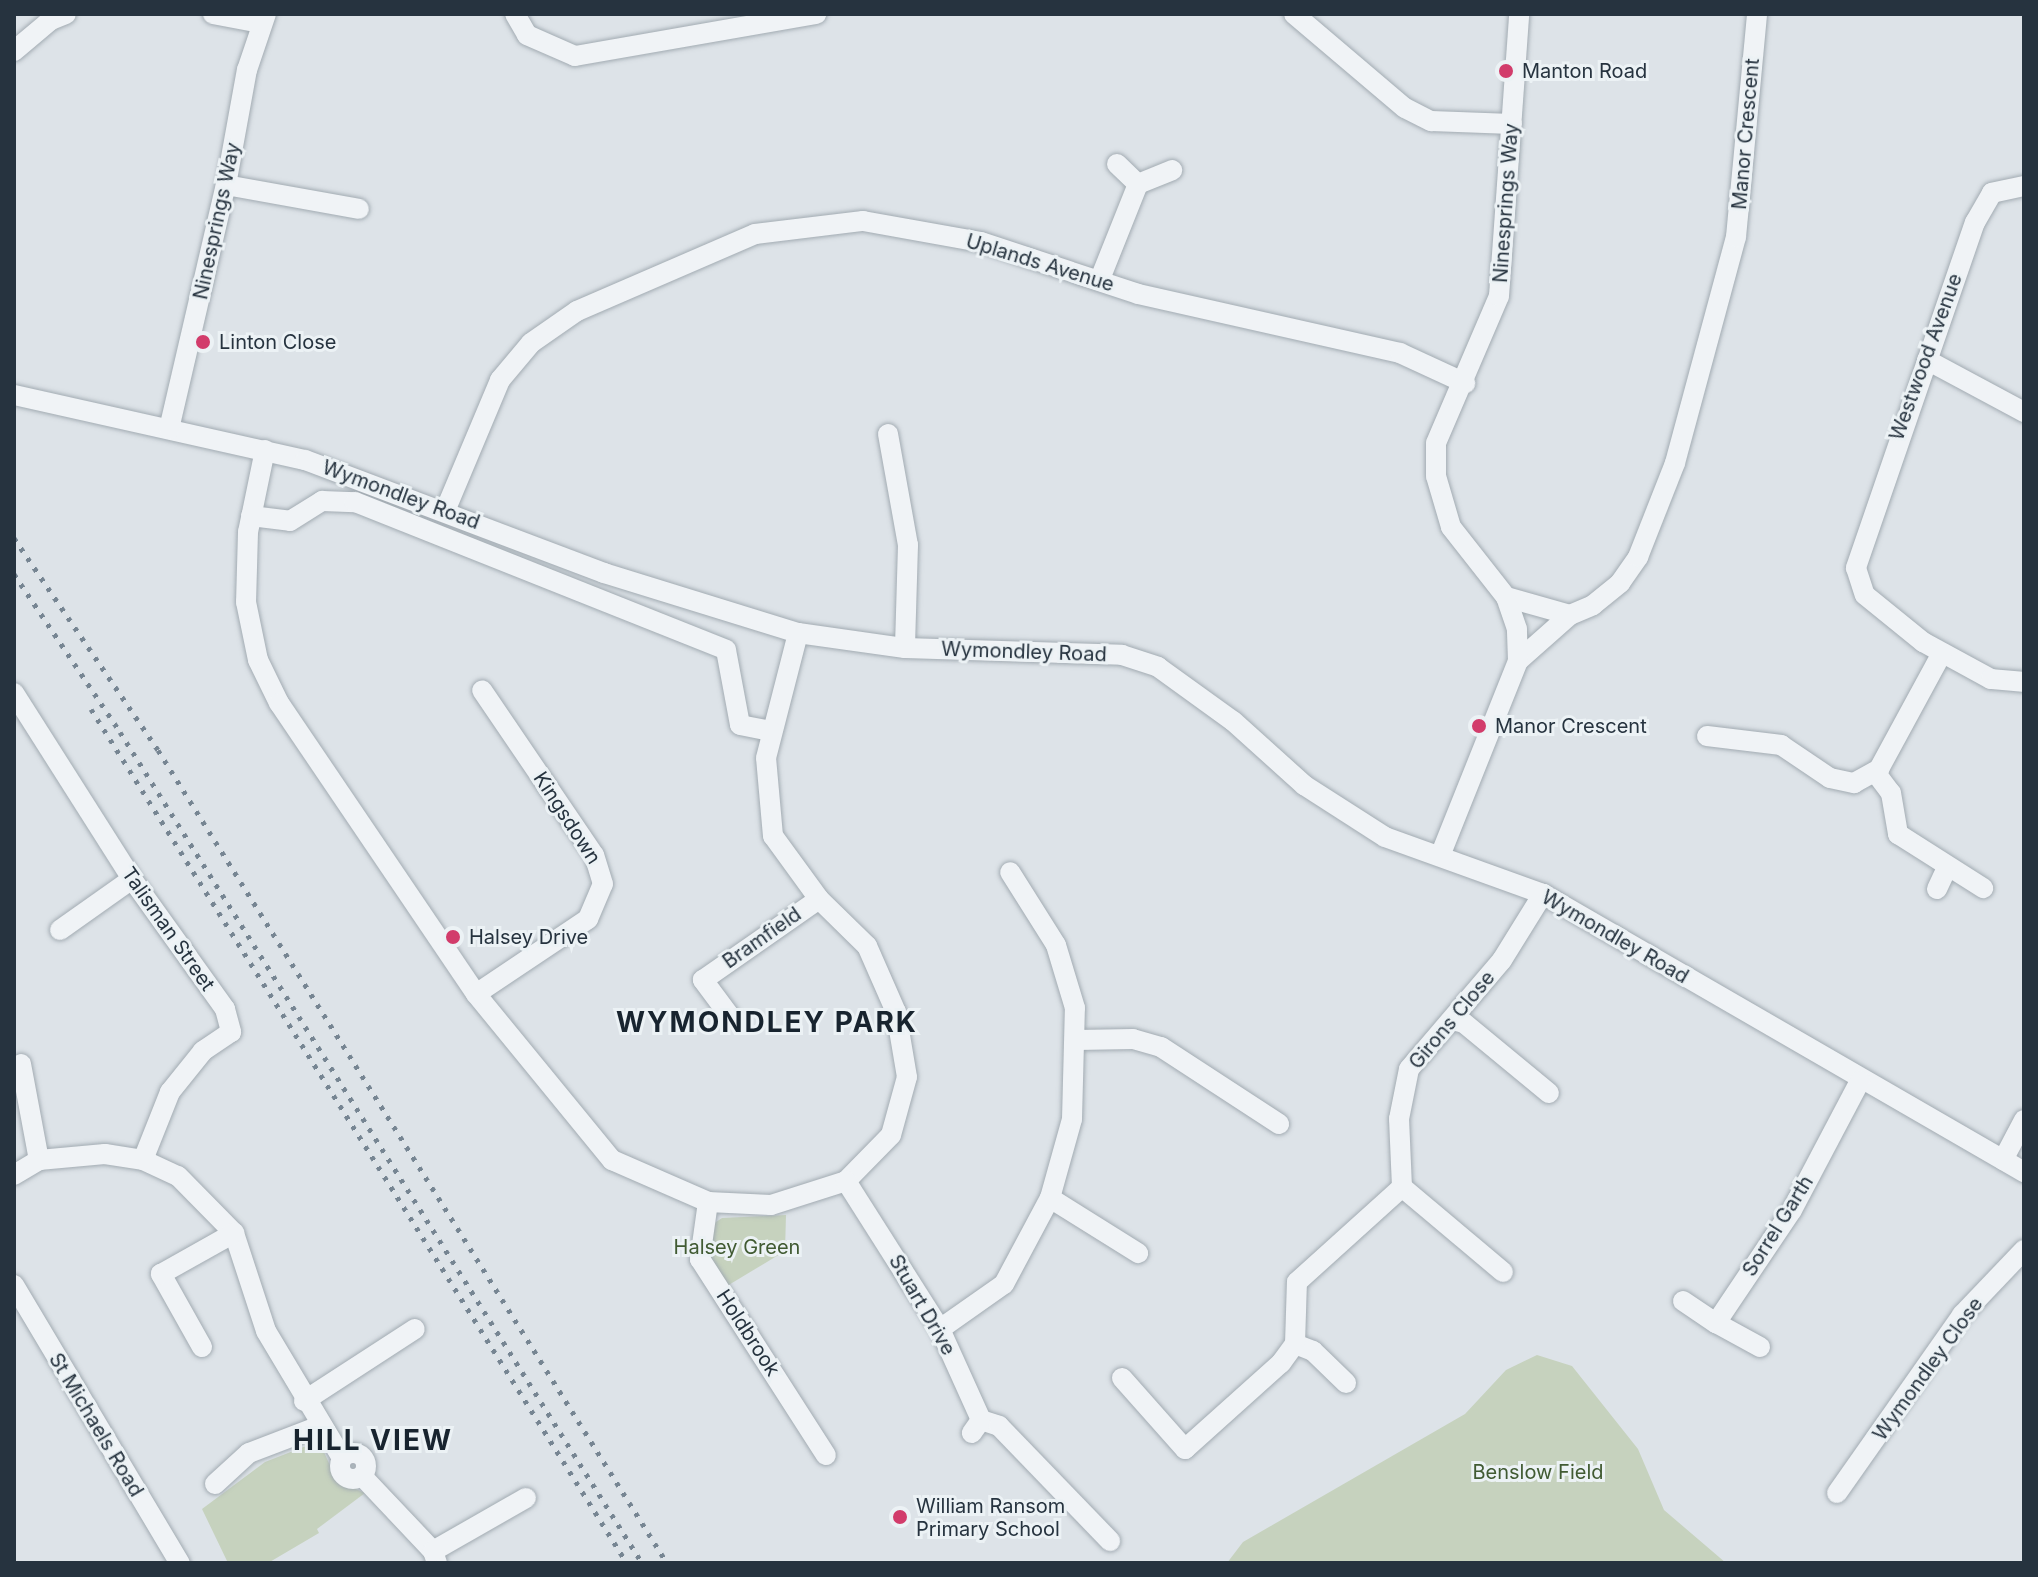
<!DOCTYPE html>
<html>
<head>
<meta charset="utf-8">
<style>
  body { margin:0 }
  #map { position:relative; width:2038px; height:1577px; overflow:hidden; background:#dde3e8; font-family:Inter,sans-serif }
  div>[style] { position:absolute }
  .green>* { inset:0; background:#c6d2be }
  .roads { filter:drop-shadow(0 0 2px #a2abb2) drop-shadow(0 0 2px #a2abb2) }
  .minor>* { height:20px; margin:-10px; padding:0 10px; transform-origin:10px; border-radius:10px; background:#f0f3f6 }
  .minor>.ring { margin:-10px; padding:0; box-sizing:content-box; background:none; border:20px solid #f0f3f6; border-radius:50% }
  .rail>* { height:5px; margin-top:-2.5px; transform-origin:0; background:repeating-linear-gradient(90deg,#768592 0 4px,transparent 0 12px) }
  .dots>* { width:22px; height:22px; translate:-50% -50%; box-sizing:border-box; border:4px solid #ecf2f5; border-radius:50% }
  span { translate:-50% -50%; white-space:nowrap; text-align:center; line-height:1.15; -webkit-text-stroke:6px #ecf2f5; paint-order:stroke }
  .poi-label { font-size:20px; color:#26333f }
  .left { translate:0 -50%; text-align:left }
  .street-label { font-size:20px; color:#26333f }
  .park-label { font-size:20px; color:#415b33 }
  .district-label { font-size:28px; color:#18242f; font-weight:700; letter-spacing:2px }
  .frame { position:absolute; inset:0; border:16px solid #26333f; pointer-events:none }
</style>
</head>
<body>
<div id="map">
  <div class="green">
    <i style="clip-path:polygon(786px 1215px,785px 1251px,727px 1286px,716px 1278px,706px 1244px,713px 1224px,722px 1218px)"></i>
    <i style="clip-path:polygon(1537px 1355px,1572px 1366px,1638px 1449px,1664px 1510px,1726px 1563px,1227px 1563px,1243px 1542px,1465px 1414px,1506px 1370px)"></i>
    <i style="clip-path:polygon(319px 1441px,337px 1481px,365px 1493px,317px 1529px,319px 1533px,268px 1563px,228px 1563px,202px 1509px,265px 1462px)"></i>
  </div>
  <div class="roads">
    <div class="minor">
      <i style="left:213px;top:14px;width:49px;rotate:10.6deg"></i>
      <i style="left:515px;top:14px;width:24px;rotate:60deg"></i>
      <i style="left:527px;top:35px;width:52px;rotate:23.6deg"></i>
      <i style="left:575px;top:56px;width:245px;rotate:-9.9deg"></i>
      <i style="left:1294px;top:14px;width:145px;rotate:40.3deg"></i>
      <i style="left:1405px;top:108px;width:29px;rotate:27deg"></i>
      <i style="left:1431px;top:121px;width:81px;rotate:2.1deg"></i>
      <i style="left:14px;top:51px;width:48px;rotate:-40deg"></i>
      <i style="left:51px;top:20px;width:16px;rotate:-22deg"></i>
      <i style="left:1117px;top:164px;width:29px;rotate:44deg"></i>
      <i style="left:226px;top:185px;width:135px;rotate:10.2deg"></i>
      <i style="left:2024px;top:186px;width:33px;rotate:168deg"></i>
      <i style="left:1992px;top:193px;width:34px;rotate:120deg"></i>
      <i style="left:1975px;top:222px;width:366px;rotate:109deg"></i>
      <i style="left:1856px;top:568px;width:28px;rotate:72deg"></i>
      <i style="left:1865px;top:595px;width:75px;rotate:39deg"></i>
      <i style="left:1923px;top:642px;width:77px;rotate:28.6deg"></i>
      <i style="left:1991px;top:679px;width:33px;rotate:5deg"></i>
      <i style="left:1100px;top:279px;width:102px;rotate:-68.2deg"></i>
      <i style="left:1138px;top:184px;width:37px;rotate:-22deg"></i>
      <i style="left:1927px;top:360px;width:110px;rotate:28.2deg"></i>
      <i style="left:14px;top:395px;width:298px;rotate:12.6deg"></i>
      <i style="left:305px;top:460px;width:320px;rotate:20.7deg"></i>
      <i style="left:604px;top:573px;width:203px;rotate:17.2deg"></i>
      <i style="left:798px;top:633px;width:108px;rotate:8deg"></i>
      <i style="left:905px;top:648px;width:217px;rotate:1.8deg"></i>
      <i style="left:1122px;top:655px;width:38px;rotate:18deg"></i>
      <i style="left:1158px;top:667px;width:92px;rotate:35.8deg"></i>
      <i style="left:1233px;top:721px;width:96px;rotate:42deg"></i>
      <i style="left:1304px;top:785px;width:96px;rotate:32.7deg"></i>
      <i style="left:1385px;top:837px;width:168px;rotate:19.8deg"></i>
      <i style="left:1543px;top:894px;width:556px;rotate:30.03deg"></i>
      <i style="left:169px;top:429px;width:251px;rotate:-76.9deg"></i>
      <i style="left:226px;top:185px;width:117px;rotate:-79.7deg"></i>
      <i style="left:247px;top:70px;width:59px;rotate:-71.3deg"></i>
      <i style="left:888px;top:434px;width:113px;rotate:79.8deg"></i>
      <i style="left:908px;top:545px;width:103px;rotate:91.7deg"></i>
      <i style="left:265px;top:450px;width:84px;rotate:101.7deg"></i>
      <i style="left:248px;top:532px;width:70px;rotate:91.6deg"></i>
      <i style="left:246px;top:602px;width:59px;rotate:78.3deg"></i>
      <i style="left:258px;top:660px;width:48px;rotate:64deg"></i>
      <i style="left:279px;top:703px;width:351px;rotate:55.9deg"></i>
      <i style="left:476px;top:994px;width:215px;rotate:50.7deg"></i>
      <i style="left:612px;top:1160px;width:105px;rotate:23.6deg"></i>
      <i style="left:708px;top:1202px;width:63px;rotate:2.7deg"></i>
      <i style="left:771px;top:1205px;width:79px;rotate:-17.7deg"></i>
      <i style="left:846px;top:1181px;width:64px;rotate:-45.6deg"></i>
      <i style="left:891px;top:1135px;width:60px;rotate:-74.6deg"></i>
      <i style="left:907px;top:1077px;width:66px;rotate:-99.6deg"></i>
      <i style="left:896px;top:1012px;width:72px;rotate:-113.7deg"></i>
      <i style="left:867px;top:946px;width:67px;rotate:-135.6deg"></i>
      <i style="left:819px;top:899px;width:78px;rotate:-126.1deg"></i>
      <i style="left:773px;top:836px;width:78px;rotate:-95.1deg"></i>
      <i style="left:766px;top:758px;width:129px;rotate:-75.6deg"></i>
      <i style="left:445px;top:511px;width:142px;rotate:-67.2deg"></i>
      <i style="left:500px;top:380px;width:48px;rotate:-50deg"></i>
      <i style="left:531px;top:343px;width:56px;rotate:-34.8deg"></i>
      <i style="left:577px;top:311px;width:194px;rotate:-23.4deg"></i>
      <i style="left:755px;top:234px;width:109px;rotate:-6.9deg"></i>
      <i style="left:863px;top:221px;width:120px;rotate:10.1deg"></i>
      <i style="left:981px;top:242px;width:165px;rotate:18.3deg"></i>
      <i style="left:1138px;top:294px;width:269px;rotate:12.7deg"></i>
      <i style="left:1400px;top:353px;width:72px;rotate:24.8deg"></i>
      <i style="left:251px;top:516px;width:39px;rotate:7deg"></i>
      <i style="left:290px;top:521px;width:38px;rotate:-32deg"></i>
      <i style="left:322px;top:501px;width:33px;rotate:2deg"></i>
      <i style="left:355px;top:502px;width:399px;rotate:21.7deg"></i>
      <i style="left:726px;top:650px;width:76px;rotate:79.4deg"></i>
      <i style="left:740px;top:725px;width:32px;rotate:11deg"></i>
      <i style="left:1506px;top:597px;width:66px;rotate:15.7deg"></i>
      <i style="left:1518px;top:661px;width:69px;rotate:-41.5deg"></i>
      <i style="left:1570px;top:615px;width:25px;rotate:-23deg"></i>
      <i style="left:1593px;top:605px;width:35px;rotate:-39deg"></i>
      <i style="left:1620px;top:583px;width:32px;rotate:-55deg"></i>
      <i style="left:1638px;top:557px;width:101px;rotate:-68.5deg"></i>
      <i style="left:1675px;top:463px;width:234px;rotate:-74.9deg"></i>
      <i style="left:1736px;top:237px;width:224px;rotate:-84.6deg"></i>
      <i style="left:14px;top:693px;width:220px;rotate:57.6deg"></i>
      <i style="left:132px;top:879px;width:160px;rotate:54.4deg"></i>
      <i style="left:225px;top:1009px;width:24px;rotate:75deg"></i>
      <i style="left:231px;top:1032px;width:34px;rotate:146deg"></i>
      <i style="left:203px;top:1051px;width:53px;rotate:128.8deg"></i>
      <i style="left:170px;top:1092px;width:73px;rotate:111.7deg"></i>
      <i style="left:1707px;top:736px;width:75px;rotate:6.9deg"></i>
      <i style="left:1781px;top:745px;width:59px;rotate:34deg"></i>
      <i style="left:1830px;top:778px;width:25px;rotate:12deg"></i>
      <i style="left:1854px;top:783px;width:29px;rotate:-29deg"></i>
      <i style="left:1879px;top:769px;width:132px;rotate:-61.5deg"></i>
      <i style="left:1875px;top:772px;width:26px;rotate:53deg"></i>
      <i style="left:1891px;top:793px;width:42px;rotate:80.3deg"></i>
      <i style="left:1898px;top:834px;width:101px;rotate:32.4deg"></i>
      <i style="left:1440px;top:856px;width:210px;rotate:-68.2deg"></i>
      <i style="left:1518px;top:661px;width:32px;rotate:-92deg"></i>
      <i style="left:1517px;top:629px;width:34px;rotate:-109deg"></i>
      <i style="left:1506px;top:597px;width:89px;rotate:-128.2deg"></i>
      <i style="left:1451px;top:527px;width:53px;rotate:-106.4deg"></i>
      <i style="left:1436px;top:476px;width:33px;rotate:-90deg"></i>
      <i style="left:1436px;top:443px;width:160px;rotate:-66.8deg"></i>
      <i style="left:1499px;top:296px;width:283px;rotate:-85.9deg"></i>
      <i style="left:1937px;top:889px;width:23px;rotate:-65deg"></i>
      <i style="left:60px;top:930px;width:88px;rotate:-35.3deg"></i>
      <i style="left:476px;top:994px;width:135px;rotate:-33.8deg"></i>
      <i style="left:588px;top:919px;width:38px;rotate:-67deg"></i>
      <i style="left:603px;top:884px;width:30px;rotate:-107deg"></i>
      <i style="left:594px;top:855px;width:199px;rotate:-124.2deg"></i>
      <i style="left:729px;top:1015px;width:44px;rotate:-126.6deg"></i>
      <i style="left:703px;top:980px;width:141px;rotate:-34.9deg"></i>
      <i style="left:1452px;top:1020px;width:12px;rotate:14deg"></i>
      <i style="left:1464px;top:1023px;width:110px;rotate:39.5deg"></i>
      <i style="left:1077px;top:1040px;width:56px;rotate:-1deg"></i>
      <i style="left:1133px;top:1039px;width:29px;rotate:16deg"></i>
      <i style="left:1161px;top:1047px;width:141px;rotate:33.1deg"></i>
      <i style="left:21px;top:1064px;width:98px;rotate:79.4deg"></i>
      <i style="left:2003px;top:1160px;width:45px;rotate:-62.3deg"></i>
      <i style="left:14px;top:1175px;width:29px;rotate:-31deg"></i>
      <i style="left:39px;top:1160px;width:66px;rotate:-5.2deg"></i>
      <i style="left:105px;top:1154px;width:38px;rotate:9deg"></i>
      <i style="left:143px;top:1160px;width:38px;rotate:25deg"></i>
      <i style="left:178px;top:1176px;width:80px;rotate:45.5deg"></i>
      <i style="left:234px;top:1233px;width:103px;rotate:71.9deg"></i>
      <i style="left:266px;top:1331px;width:148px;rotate:59.1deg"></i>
      <i style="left:846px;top:1181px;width:175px;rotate:57.6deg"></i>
      <i style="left:940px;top:1329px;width:100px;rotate:65.7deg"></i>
      <i style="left:981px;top:1420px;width:16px;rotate:125deg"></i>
      <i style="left:1402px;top:1187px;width:132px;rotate:40.1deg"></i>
      <i style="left:1050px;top:1198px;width:104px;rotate:32deg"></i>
      <i style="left:708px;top:1202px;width:58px;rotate:98deg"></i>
      <i style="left:700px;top:1259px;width:233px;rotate:57.3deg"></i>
      <i style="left:14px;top:1285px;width:324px;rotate:59.2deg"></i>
      <i style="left:1683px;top:1301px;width:40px;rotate:34deg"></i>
      <i style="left:940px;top:1329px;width:78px;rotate:-35.1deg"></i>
      <i style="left:1004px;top:1284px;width:98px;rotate:-61.9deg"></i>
      <i style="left:1050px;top:1198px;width:82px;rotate:-74.4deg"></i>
      <i style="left:1072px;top:1119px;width:111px;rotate:-88.5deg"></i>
      <i style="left:1075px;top:1008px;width:66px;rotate:-106.8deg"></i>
      <i style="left:1056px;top:945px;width:86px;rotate:-122.2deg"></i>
      <i style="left:1295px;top:1344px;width:19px;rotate:21deg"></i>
      <i style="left:1313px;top:1351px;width:46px;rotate:44.1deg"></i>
      <i style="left:202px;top:1347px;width:84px;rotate:-119.3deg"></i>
      <i style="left:161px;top:1274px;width:84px;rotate:-29.3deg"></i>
      <i style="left:1760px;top:1347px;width:50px;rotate:-151.4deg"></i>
      <i style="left:1716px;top:1323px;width:136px;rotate:-56.1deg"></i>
      <i style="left:1792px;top:1210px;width:146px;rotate:-62.2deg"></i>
      <i style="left:1122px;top:1378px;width:95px;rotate:48.4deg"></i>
      <i style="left:1185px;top:1449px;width:129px;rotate:-41.9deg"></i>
      <i style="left:1281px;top:1363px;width:24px;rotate:-54deg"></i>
      <i style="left:1295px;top:1344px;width:62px;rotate:-88.2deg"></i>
      <i style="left:1297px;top:1282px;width:142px;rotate:-42.1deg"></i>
      <i style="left:1402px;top:1187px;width:68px;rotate:-92.5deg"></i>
      <i style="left:1399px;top:1119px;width:51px;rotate:-78.7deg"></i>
      <i style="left:1409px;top:1069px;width:143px;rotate:-49.5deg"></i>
      <i style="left:1502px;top:960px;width:78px;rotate:-58.2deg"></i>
      <i style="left:304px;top:1401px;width:132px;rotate:-33deg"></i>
      <i style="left:981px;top:1420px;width:19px;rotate:18deg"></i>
      <i style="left:999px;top:1426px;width:160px;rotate:46deg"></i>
      <i class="ring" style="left:340px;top:1453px;width:6px;height:6px"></i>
      <i style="left:362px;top:1476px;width:103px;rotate:46.6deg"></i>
      <i style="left:433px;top:1551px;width:13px;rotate:72deg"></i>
      <i style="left:215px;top:1484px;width:46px;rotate:-42.4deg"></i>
      <i style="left:249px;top:1453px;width:78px;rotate:-21deg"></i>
      <i style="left:1837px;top:1493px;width:218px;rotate:-54.9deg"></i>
      <i style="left:1962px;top:1315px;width:90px;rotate:-46.4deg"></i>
      <i style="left:433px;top:1551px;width:107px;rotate:-29.7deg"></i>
    </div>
  </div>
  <div class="rail">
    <i style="left:14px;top:538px;width:256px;rotate:55.8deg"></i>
    <i style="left:158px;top:750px;width:959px;rotate:57.95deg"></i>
    <i style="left:14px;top:574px;width:190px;rotate:56.1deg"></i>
    <i style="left:120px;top:732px;width:981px;rotate:57.86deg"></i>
    <i style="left:91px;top:709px;width:1008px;rotate:57.89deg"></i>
  </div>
  <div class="dots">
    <i style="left:1506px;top:71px;background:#d23c6b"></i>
    <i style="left:203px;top:342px;background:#d23c6b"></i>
    <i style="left:1479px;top:726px;background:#d23c6b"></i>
    <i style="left:453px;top:937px;background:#d23c6b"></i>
    <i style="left:900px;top:1517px;background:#d23c6b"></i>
  </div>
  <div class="poi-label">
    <span class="left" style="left:1522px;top:71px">Manton Road</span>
    <span class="left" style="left:219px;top:342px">Linton Close</span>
    <span class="left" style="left:1495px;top:726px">Manor Crescent</span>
    <span class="left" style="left:469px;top:937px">Halsey Drive</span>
    <span class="left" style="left:916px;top:1518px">William Ransom<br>Primary School</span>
  </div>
  <div class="street-label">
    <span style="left:1746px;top:134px;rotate:-85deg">Manor Crescent</span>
    <span style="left:1506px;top:203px;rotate:-86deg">Ninesprings Way</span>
    <span style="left:217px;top:221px;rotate:-78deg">Ninesprings Way</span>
    <span style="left:1040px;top:263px;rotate:17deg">Uplands Avenue</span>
    <span style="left:1926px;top:357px;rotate:-70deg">Westwood Avenue</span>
    <span style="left:401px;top:495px;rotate:20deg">Wymondley Road</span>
    <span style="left:1024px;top:652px;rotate:2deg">Wymondley Road</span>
    <span style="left:567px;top:818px;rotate:57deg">Kingsdown</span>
    <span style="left:168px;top:929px;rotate:55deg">Talisman Street</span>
    <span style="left:1615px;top:937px;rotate:30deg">Wymondley Road</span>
    <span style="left:762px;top:938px;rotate:-35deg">Bramfield</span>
    <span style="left:1452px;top:1020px;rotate:-50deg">Girons Close</span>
    <span style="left:1778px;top:1226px;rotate:-58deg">Sorrel Garth</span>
    <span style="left:922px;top:1305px;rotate:60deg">Stuart Drive</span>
    <span style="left:748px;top:1333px;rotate:57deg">Holdbrook</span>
    <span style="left:1928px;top:1369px;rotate:-54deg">Wymondley Close</span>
    <span style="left:96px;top:1425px;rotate:59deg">St Michaels Road</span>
  </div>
  <div class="park-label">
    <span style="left:737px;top:1247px">Halsey Green</span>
    <span style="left:1538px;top:1472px">Benslow Field</span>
  </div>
  <div class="district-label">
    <span style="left:767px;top:1022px">WYMONDLEY PARK</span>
    <span style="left:373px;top:1440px">HILL VIEW</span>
  </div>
  <div class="frame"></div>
</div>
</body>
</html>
